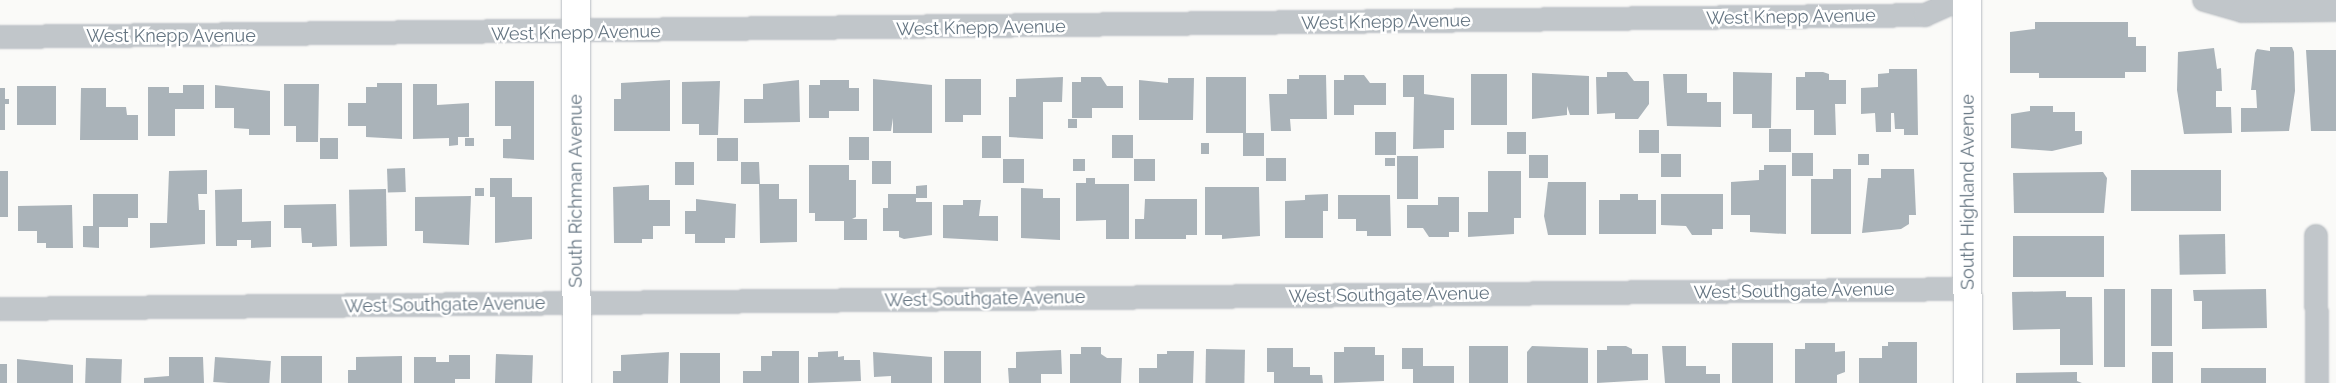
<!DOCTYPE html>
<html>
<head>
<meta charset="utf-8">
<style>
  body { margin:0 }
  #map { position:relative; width:2336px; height:383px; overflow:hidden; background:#fafaf8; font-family:Raleway,sans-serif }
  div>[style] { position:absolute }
  .building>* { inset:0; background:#aab3b9; transform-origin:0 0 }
  .roads { filter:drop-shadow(0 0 1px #b6bbc0) drop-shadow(0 0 1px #b6bbc0) }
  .street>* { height:22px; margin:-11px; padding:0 11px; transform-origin:11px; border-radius:11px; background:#c1c6ca }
  .secondary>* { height:28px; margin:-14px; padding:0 14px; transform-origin:14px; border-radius:14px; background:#fff }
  span { translate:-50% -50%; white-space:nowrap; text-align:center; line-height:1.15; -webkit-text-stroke:5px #fff; paint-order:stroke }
  .street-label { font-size:18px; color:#657582 }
</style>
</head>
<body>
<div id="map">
  <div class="building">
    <i style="clip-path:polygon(2035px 22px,2128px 22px,2128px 37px,2136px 37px,2136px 46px,2146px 46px,2146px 72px,2125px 72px,2125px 78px,2039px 78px,2039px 73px,2010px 73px,2010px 32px,2035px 29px)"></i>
    <i style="clip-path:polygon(2270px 47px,2292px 47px,2294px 52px,2295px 91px,2289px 131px,2241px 132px,2241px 108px,2257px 108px,2256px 90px,2251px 90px,2255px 53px,2257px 49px,2270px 51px)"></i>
    <i style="clip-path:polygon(2214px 48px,2217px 69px,2221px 68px,2222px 91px,2216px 91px,2216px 107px,2231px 107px,2232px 133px,2184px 134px,2177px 90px,2178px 52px)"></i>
    <i style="clip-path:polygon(2306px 50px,2336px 50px,2336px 131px,2311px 131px)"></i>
    <i style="clip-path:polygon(1889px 69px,1917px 69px,1918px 135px,1904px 135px,1904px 129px,1895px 129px,1894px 113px,1891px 113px,1891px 132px,1876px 132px,1875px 113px,1861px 114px,1861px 88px,1878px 87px,1878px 74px,1889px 73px)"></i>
    <i style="clip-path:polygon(1607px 72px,1627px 72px,1634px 81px,1649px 81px,1649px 104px,1638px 119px,1615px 119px,1615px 113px,1597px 114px,1596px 77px,1607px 77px)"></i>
    <i style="clip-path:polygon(1733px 72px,1772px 73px,1771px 128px,1752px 128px,1752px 114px,1733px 114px)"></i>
    <i style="clip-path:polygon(1805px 72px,1823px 72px,1829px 74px,1829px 80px,1846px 80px,1846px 104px,1835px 104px,1836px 135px,1814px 135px,1814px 110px,1796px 110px,1796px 77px,1805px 77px)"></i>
    <i style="clip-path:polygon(1532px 73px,1589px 76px,1589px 115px,1570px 115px,1567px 106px,1567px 115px,1532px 119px)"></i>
    <i style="left:1471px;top:74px;width:36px;height:51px"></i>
    <i style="clip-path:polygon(1663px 74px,1687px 74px,1687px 93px,1707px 93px,1707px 102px,1721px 102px,1721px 127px,1667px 126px)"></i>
    <i style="clip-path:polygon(1299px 75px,1326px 75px,1327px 119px,1290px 119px,1291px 131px,1271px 131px,1269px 94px,1287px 94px,1287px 79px,1299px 79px)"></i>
    <i style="clip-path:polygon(1344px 75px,1364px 75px,1370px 83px,1386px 83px,1386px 105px,1354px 105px,1354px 115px,1334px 115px,1334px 80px,1344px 80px)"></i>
    <i style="clip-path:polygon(1403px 75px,1424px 75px,1424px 94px,1454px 98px,1454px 130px,1444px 130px,1444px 148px,1413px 149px,1414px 97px,1403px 97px)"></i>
    <i style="clip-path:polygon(1063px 77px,1062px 102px,1043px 102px,1043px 139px,1009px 137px,1009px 97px,1016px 97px,1016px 79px)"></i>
    <i style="clip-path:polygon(1081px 77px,1101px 77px,1107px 86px,1123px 86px,1123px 108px,1092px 108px,1092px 118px,1072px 118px,1072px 82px,1081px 82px)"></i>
    <i style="left:1206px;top:77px;width:40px;height:56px"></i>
    <i style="clip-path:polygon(1168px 78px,1194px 78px,1193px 120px,1139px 120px,1139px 80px,1168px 83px)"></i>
    <i style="clip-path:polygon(873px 79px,932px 85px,932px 133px,893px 133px,893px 118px,891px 131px,873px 131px)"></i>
    <i style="clip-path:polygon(945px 79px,981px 79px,981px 115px,963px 115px,963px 122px,945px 122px)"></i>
    <i style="clip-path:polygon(670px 80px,670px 131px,614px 131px,614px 99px,621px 99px,621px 83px)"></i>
    <i style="clip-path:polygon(799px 80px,800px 122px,744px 123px,744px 99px,763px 99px,763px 84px)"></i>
    <i style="clip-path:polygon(820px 80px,849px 80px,849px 88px,859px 88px,859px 111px,829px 111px,829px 118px,809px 118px,809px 85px,820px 85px)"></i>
    <i style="clip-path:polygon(495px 81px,534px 81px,534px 160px,503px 158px,503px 139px,511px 139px,511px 126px,495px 126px)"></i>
    <i style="clip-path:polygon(720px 81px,718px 135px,699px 135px,699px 124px,682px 124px,682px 82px)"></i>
    <i style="clip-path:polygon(377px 83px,402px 83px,402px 139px,366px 137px,366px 126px,348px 126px,348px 103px,366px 103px,366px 87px,377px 87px)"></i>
    <i style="clip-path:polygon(284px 84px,319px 84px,318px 142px,296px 142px,296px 126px,284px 126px)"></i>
    <i style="clip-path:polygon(413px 84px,437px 84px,437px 105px,469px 103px,469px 137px,458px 137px,458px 145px,449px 146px,449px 138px,413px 139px)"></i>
    <i style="clip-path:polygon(183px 85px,204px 85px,204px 109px,175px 109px,175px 136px,148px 136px,148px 87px,169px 87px,169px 93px,183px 93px)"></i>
    <i style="clip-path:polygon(215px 85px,270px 91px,270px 135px,249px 135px,249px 129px,234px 128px,234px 108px,215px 108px)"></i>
    <i style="left:17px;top:86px;width:39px;height:39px"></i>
    <i style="clip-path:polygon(0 88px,5px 88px,5px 99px,9px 99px,9px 104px,5px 104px,5px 130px,0 130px)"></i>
    <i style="clip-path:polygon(81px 88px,106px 88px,106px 107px,126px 107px,127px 115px,138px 115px,138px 140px,80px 140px)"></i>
    <i style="clip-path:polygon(2030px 106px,2053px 106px,2053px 112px,2075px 112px,2075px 131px,2082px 131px,2082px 144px,2052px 151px,2011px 148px,2011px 114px,2030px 111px)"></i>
    <i style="left:1068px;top:119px;width:9px;height:9px"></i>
    <i style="left:1769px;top:129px;width:22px;height:23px"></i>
    <i style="left:1639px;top:130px;width:20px;height:23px"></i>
    <i style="left:1375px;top:132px;width:21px;height:23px"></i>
    <i style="left:1507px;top:132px;width:19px;height:22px"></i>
    <i style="left:1243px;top:133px;width:21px;height:23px"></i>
    <i style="left:1112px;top:135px;width:21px;height:23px"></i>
    <i style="left:982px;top:136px;width:19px;height:22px"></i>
    <i style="left:849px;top:137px;width:20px;height:23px"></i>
    <i style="left:320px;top:138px;width:18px;height:21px"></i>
    <i style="left:465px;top:138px;width:9px;height:8px"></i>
    <i style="left:717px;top:138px;width:21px;height:23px"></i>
    <i style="left:1201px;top:143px;width:8px;height:11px"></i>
    <i style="left:1792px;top:153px;width:21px;height:23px"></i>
    <i style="left:1661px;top:154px;width:20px;height:23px"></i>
    <i style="left:1858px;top:154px;width:11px;height:11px"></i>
    <i style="left:1529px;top:155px;width:19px;height:23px"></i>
    <i style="left:1397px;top:156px;width:21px;height:43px"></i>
    <i style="left:1266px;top:158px;width:20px;height:23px"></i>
    <i style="left:1385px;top:158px;width:10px;height:8px"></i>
    <i style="left:1024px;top:159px;width:24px;height:21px;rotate:90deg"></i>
    <i style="left:1073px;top:159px;width:12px;height:12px"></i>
    <i style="left:1134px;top:159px;width:21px;height:22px"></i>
    <i style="left:891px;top:161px;width:23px;height:19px;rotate:90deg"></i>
    <i style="left:675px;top:162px;width:19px;height:23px"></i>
    <i style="clip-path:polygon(741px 162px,759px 162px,760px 184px,779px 184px,779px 199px,797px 199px,797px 242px,760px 243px,759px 184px,741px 184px)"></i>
    <i style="clip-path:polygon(809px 165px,849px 165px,849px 180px,856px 180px,856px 217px,852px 219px,867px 219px,867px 240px,844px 240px,844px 221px,815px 221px,815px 213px,809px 213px)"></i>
    <i style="clip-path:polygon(1764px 165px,1786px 165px,1786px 234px,1750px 232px,1750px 215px,1731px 215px,1731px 182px,1759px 180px,1759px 170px,1764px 170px)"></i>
    <i style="left:405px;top:168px;width:24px;height:18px;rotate:88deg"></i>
    <i style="clip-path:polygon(1833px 169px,1851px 169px,1851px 234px,1811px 234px,1811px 179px,1833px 179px)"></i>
    <i style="clip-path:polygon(1881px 169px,1914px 169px,1916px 215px,1909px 215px,1909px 224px,1901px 229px,1862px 233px,1868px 178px,1881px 178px)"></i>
    <i style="clip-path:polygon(207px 170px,207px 194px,198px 194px,199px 210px,205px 210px,205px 244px,150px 248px,150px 223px,167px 223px,169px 171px)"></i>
    <i style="left:2131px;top:170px;width:90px;height:41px"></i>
    <i style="left:8px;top:171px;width:46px;height:8px;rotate:90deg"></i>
    <i style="clip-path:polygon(1488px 171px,1521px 171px,1521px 218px,1514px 218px,1514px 234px,1468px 237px,1468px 212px,1488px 212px)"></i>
    <i style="clip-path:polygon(2103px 172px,2107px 178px,2104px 213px,2014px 213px,2013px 173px)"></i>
    <i style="clip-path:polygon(490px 178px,512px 178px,512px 197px,532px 197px,532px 239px,495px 243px,495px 197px,490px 197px)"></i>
    <i style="clip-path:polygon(1086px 178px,1095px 178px,1095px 184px,1129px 184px,1129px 239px,1106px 239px,1106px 220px,1076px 221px,1076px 183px,1086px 183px)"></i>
    <i style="clip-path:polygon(1548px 182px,1586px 182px,1586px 235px,1548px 235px,1544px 216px)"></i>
    <i style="clip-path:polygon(649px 185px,649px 200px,670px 200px,670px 226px,653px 226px,653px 239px,642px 239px,642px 243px,614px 243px,613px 187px)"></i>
    <i style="clip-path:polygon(927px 185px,927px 198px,916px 198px,916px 202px,932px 202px,932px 235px,904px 239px,899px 237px,899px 231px,883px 231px,883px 208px,888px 208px,888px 194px,916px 194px,916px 186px)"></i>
    <i style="clip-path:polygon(1205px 187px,1259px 187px,1260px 236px,1222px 239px,1222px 235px,1205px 235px)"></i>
    <i style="left:475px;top:188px;width:9px;height:8px"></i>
    <i style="clip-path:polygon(1021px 188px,1043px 189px,1043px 198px,1060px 198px,1060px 240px,1021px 238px)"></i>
    <i style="clip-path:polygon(242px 189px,242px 222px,271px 221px,271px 247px,251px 248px,251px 240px,237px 240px,237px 246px,216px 246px,215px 190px)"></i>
    <i style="left:386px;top:189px;width:57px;height:37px;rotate:89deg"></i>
    <i style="clip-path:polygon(93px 194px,138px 194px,138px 218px,128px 218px,128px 227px,99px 227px,99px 248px,83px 247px,83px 226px,93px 226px)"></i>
    <i style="clip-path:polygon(1328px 194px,1328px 211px,1323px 211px,1323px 238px,1285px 238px,1285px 201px,1305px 200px,1305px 195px)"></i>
    <i style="clip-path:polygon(1620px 194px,1638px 194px,1638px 200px,1656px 200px,1656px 234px,1599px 234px,1599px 200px,1620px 200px)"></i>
    <i style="clip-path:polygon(1661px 194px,1723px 194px,1723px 229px,1712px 229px,1712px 235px,1692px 235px,1686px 226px,1661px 225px)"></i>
    <i style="clip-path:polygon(1338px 195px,1390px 195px,1391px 236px,1367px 236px,1367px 231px,1356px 231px,1356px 219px,1338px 219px)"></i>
    <i style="clip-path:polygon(471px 196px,469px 245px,423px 243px,423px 231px,415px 231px,415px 197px)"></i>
    <i style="clip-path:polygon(1438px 197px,1459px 197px,1459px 232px,1449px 232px,1449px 237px,1429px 237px,1423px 228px,1407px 228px,1407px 205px,1438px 205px)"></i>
    <i style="clip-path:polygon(696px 199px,736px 204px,735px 238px,725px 238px,725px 243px,695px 243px,695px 234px,685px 234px,685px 211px,696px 211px)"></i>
    <i style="clip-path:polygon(1145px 199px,1197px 199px,1197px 235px,1186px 235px,1186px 239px,1135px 239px,1135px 219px,1144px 219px)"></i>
    <i style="clip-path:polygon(963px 200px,981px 200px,979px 216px,998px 216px,998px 241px,943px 238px,943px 205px,963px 205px)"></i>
    <i style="clip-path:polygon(336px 204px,337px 246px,312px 247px,312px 243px,302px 243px,301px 228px,284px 228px,284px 205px)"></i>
    <i style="clip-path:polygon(72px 205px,73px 248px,46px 248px,46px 243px,37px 243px,37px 231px,18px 231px,18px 206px)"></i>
    <i style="left:2225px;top:234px;width:40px;height:46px;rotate:89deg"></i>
    <i style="left:2013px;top:236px;width:91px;height:41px"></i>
    <i style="left:2104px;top:289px;width:21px;height:78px"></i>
    <i style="left:2151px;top:289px;width:21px;height:57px"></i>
    <i style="clip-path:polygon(2266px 289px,2267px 328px,2202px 329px,2202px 301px,2194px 301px,2193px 290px)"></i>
    <i style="clip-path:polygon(2066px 291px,2066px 297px,2092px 297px,2093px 365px,2060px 365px,2060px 329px,2013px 330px,2012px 292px)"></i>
    <i style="clip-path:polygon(1888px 342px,1917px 342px,1917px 383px,1859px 383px,1859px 358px,1882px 358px,1882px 346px,1888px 346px)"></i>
    <i style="left:1732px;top:343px;width:41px;height:40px"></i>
    <i style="clip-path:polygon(1805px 343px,1835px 343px,1835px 352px,1845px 351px,1845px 372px,1837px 375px,1837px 383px,1795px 383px,1795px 349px,1805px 349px)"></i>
    <i style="left:1469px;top:346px;width:39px;height:37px"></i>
    <i style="clip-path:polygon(1532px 346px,1588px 348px,1588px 383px,1527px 383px,1527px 352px)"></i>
    <i style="clip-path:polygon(1607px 346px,1626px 346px,1632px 349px,1632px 354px,1648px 354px,1648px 380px,1597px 383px,1597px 350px,1607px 350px)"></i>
    <i style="clip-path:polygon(1662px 346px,1686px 346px,1686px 366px,1706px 366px,1706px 374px,1720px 374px,1720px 383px,1665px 383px)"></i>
    <i style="clip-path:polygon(1081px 347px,1101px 347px,1101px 354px,1107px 358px,1122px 358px,1121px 383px,1070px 383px,1070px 354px,1081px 354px)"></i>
    <i style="clip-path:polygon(1344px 347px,1375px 347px,1375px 355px,1384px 355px,1384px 381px,1334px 383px,1334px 352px,1344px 352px)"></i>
    <i style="clip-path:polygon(1267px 348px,1293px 348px,1293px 367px,1310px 367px,1310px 375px,1322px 375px,1323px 383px,1274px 383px,1274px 372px,1267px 372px)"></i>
    <i style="clip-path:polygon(1402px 348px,1423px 348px,1423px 366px,1454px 366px,1454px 383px,1413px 383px,1413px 369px,1402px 369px)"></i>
    <i style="left:1206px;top:349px;width:39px;height:34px;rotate:1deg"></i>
    <i style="clip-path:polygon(1061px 350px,1062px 374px,1041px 374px,1041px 383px,1009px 383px,1008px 368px,1016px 368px,1016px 352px)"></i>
    <i style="clip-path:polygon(772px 351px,799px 351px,799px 383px,743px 383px,743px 371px,761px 371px,761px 356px,772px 356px)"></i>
    <i style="clip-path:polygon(838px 351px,838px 357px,844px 356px,844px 360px,860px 360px,861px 381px,808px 383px,808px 357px,818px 357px,818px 352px)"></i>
    <i style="left:944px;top:351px;width:37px;height:32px"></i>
    <i style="clip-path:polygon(1167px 351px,1194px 351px,1193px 383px,1139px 383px,1139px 368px,1157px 368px,1157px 354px,1167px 354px)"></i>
    <i style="clip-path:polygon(669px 352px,668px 383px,613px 383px,613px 371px,621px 371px,621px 355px)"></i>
    <i style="clip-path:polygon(873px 352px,932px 357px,932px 383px,891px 383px,891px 376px,874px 377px)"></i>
    <i style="left:2152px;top:352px;width:21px;height:31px"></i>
    <i style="left:680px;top:353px;width:40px;height:30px"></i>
    <i style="left:496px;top:354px;width:37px;height:29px;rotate:2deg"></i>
    <i style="clip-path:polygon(449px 355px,470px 355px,470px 379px,455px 379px,455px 383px,414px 383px,414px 357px,436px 357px,436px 362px,449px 362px)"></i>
    <i style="left:281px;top:356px;width:41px;height:27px"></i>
    <i style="clip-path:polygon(402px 356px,402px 383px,348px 383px,348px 370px,356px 370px,356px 357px)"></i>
    <i style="clip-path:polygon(169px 357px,203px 357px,204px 383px,144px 383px,144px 378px,169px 376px)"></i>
    <i style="left:215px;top:357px;width:56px;height:25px;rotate:4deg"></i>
    <i style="left:86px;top:358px;width:36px;height:25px;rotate:2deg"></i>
    <i style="clip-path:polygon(17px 359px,73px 365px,73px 383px,17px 383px)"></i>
    <i style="left:0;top:364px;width:7px;height:19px"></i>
    <i style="left:2201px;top:368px;width:65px;height:15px"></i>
    <i style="clip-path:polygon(2077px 372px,2077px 381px,2082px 383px,2016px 383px,2016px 373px)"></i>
  </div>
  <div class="roads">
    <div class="street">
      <i style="left:2204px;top:0;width:40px;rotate:16deg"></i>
      <i style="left:2242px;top:11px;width:94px;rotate:-0.6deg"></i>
      <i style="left:0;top:37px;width:1925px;rotate:-0.65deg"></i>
      <i style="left:1925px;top:15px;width:37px;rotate:-24deg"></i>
      <i style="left:2316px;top:236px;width:147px;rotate:89.6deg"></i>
      <i style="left:0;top:309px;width:1969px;rotate:-0.58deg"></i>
    </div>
    <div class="secondary">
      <i style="left:576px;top:0;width:383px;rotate:89.9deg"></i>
      <i style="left:1967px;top:0;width:383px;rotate:89.9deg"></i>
    </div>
  </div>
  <div class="street-label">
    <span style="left:1791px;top:17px;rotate:-1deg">West Knepp Avenue</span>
    <span style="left:1386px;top:22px;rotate:-1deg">West Knepp Avenue</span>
    <span style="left:981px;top:28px;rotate:-1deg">West Knepp Avenue</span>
    <span style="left:576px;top:33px;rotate:-1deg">West Knepp Avenue</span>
    <span style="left:171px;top:36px">West Knepp Avenue</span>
    <span style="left:576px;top:191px;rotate:-90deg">South Richman Avenue</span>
    <span style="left:1968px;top:192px;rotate:-90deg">South Highland Avenue</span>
    <span style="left:1794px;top:291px;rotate:-1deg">West Southgate Avenue</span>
    <span style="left:1389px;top:295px;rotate:-1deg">West Southgate Avenue</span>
    <span style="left:985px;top:299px;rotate:-1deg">West Southgate Avenue</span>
    <span style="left:445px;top:305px;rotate:-1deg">West Southgate Avenue</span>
  </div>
</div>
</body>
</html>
